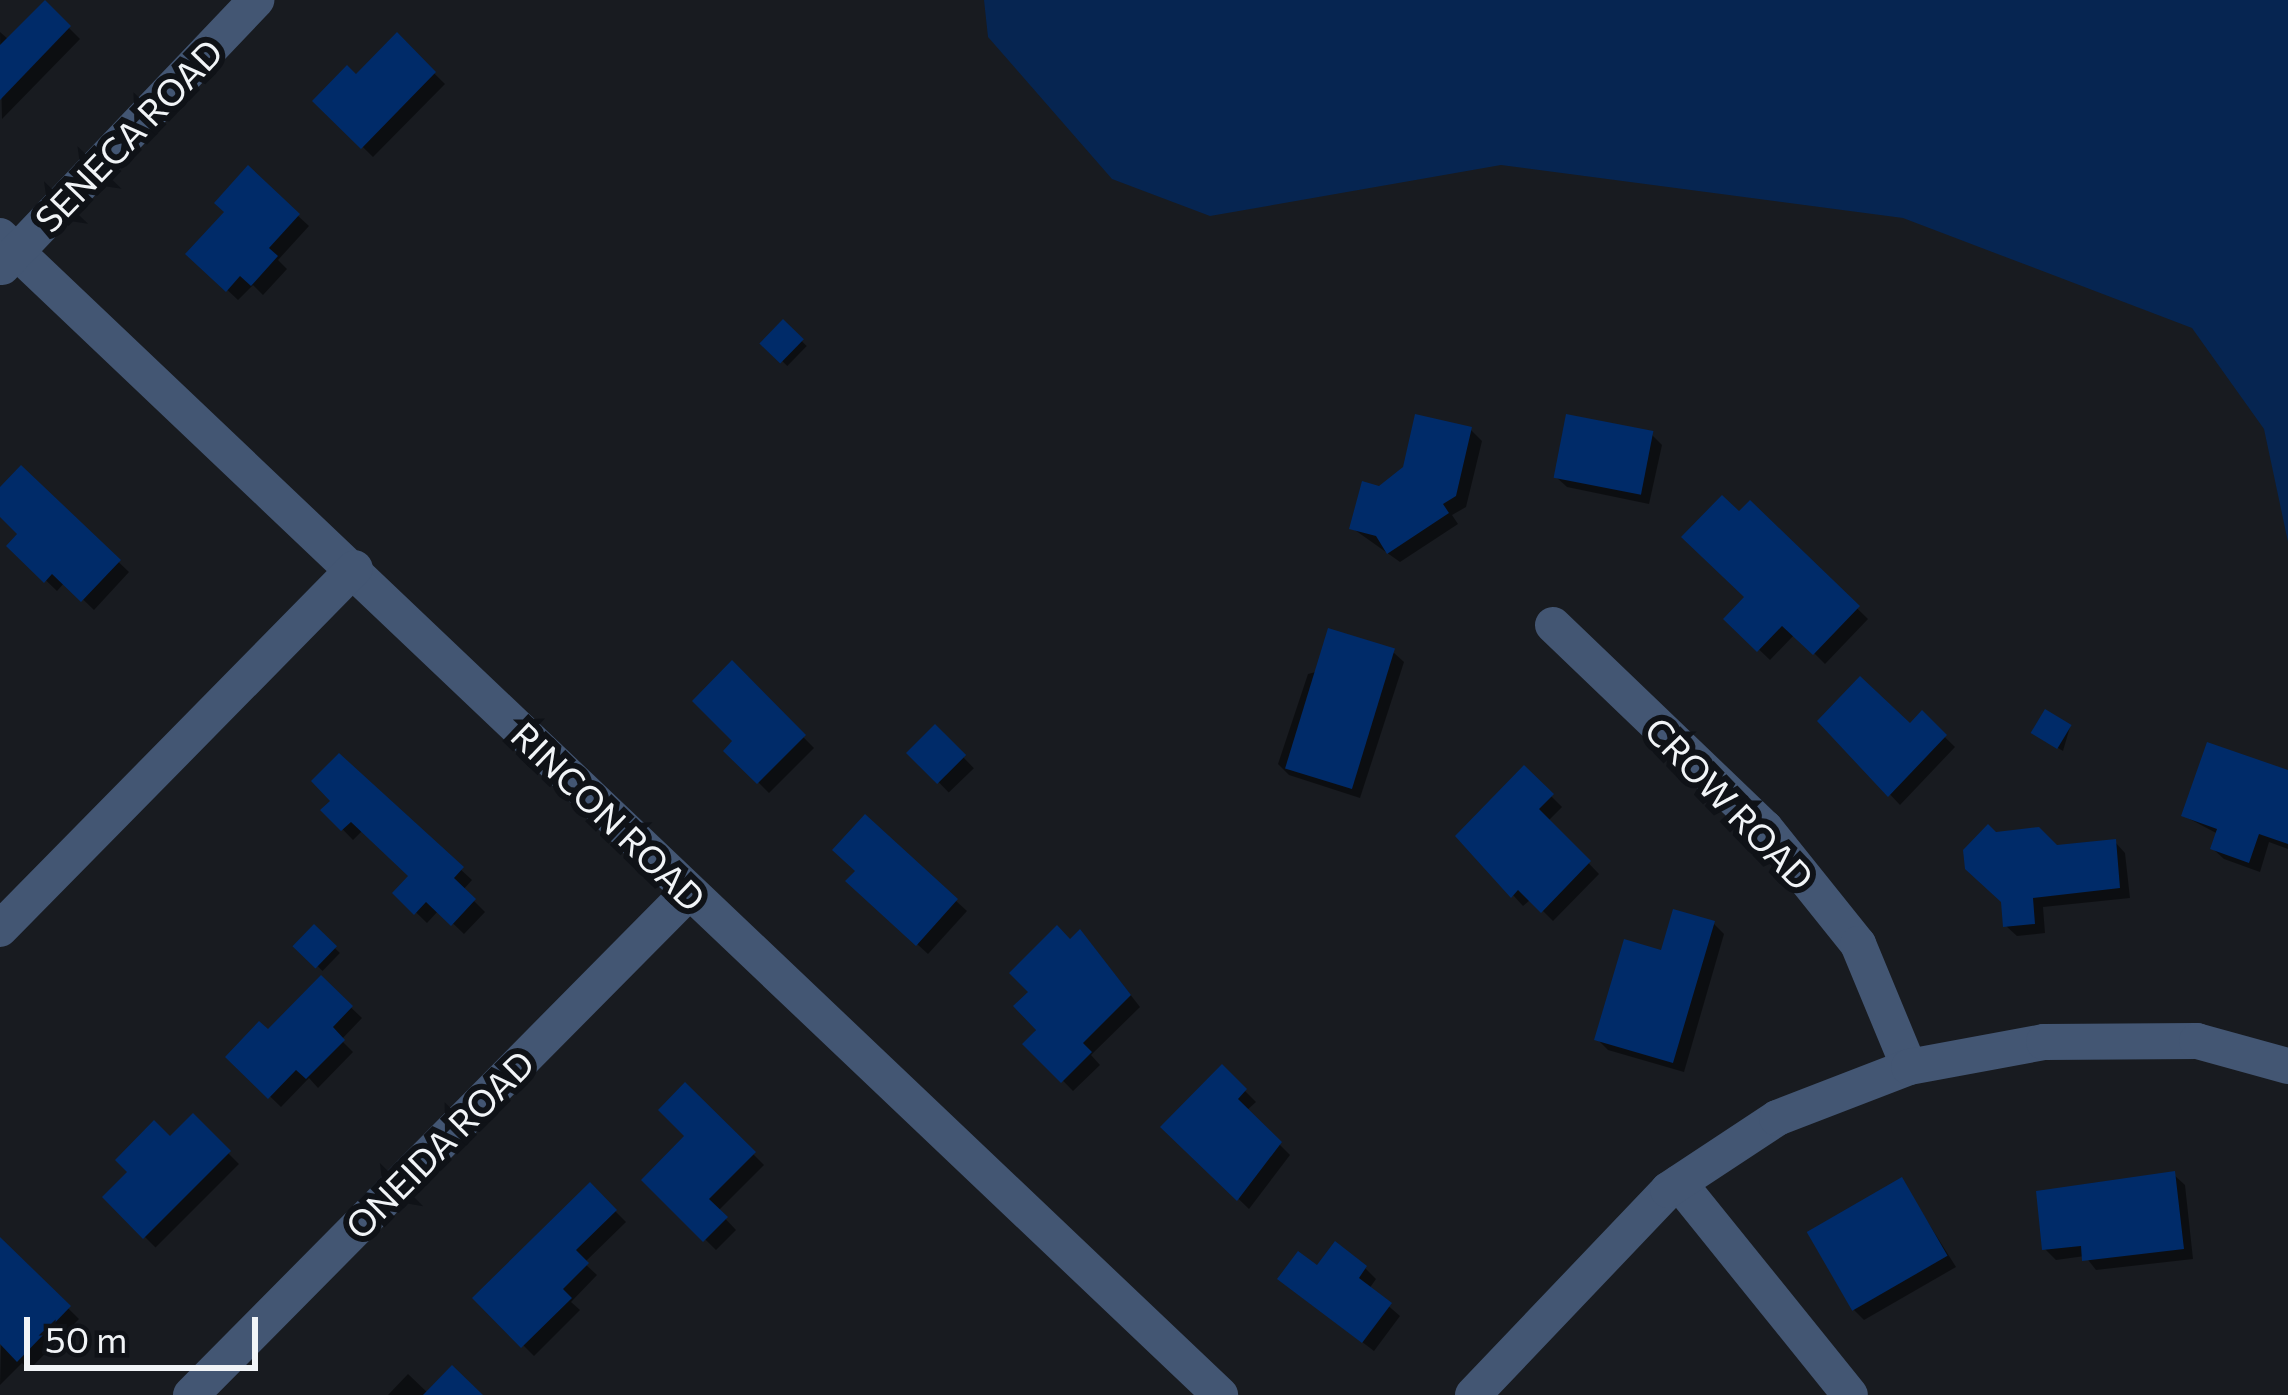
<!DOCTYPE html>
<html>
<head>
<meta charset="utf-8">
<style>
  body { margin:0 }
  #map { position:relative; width:2288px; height:1395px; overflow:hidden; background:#181b20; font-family:Commissioner,sans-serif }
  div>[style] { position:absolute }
  .green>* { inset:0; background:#062551 }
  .shadow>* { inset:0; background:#0007; transform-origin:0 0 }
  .building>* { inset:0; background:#002b69; transform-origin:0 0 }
  .minor>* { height:36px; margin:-18px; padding:0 18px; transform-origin:18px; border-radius:18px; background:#435673 }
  span { translate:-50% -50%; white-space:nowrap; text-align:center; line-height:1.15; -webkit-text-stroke:12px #0f1217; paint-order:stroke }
  .street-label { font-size:36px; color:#f1f4f7 }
  .scale { position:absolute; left:24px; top:1317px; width:234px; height:54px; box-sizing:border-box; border:6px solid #f1f4f7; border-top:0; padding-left:15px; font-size:36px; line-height:42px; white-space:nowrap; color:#f1f4f7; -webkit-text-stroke:9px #0f1217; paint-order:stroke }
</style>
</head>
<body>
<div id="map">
  <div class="green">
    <i style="clip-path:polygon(984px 0,2288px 0,2288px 542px,2264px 429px,2192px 328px,1903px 218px,1501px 165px,1210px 216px,1112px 179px,988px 37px)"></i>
  </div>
  <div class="shadow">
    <i style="clip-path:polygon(44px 3px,80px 39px,2px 119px,0 32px,9px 40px)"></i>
    <i style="clip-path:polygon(397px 37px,445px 84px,373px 157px,316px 101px,356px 78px)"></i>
    <i style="clip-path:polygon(248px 170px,309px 226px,278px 260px,287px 269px,263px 295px,253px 285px,238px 300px,189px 254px,228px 213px)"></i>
    <i style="left:783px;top:323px;width:33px;height:28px;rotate:44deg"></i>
    <i style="clip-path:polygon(1471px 430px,1482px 441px,1466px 507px,1452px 515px,1458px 524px,1400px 562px,1352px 528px,1380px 489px)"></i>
    <i style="clip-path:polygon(1651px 434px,1662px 445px,1649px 504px,1567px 487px,1556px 477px)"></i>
    <i style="clip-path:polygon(21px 469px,129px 572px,94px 610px,65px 582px,57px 591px,10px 546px,21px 534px,0 509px)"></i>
    <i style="clip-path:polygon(1750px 504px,1868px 619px,1825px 664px,1795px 634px,1770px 660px,1727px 619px,1748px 597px,1739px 516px)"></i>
    <i style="clip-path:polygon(1393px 652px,1404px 662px,1360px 798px,1289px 775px,1278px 764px,1308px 674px)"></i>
    <i style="clip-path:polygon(732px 665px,814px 748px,769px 793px,727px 751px,737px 741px)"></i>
    <i style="clip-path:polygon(1922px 715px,1955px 747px,1900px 805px,1821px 721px,1910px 727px)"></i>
    <i style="clip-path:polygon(2070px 727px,2063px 751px,2038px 736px)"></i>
    <i style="left:935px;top:728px;width:56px;height:35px;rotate:46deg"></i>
    <i style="clip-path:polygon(339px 757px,472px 880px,463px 890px,485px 912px,464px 934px,439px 910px,427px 923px,396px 893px,412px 876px,363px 830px,353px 840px,324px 810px,334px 801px)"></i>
    <i style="clip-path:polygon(1524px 769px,1562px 807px,1548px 821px,1599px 874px,1553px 921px,1531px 899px,1523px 906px,1459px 836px)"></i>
    <i style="clip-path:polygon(2288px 773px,2288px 849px,2269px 842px,2260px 872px,2224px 859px,2213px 849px,2218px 834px,2184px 816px)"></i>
    <i style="clip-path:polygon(865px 818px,967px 911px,928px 954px,860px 892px)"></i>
    <i style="clip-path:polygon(1995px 835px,2056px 848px,2115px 842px,2125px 853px,2130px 898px,2043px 907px,2045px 933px,2017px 936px,2006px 926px)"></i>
    <i style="clip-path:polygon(1713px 923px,1724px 934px,1684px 1072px,1608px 1050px,1597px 1039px)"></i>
    <i style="left:314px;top:928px;width:36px;height:25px;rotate:44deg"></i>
    <i style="clip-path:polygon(1090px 943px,1140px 1007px,1091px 1055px,1100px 1065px,1073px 1091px,1027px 1044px)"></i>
    <i style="clip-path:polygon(321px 979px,362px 1018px,341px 1040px,353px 1052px,318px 1088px,309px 1078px,281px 1107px,229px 1057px,268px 1034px)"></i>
    <i style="clip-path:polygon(1222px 1068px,1256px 1102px,1246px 1111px,1290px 1155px,1249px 1209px,1164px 1127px)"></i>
    <i style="clip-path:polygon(685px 1086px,764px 1165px,718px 1211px,736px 1230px,716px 1250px,645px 1180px,688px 1136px)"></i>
    <i style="left:193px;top:1118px;width:65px;height:118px;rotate:45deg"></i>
    <i style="clip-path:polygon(2174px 1175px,2185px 1185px,2193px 1259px,2096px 1270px,2085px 1256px,2056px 1260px,2045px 1249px)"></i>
    <i style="clip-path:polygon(1902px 1181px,1956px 1267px,1864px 1320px,1853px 1309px)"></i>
    <i style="clip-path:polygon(590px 1186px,626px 1222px,584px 1263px,597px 1275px,571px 1302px,580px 1310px,534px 1356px,476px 1298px)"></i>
    <i style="clip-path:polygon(4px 1245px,79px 1319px,29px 1370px,22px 1363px,0 1385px)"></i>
    <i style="clip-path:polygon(1365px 1268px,1376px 1279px,1369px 1289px,1400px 1316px,1374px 1351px,1292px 1289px,1318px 1269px)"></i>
    <i style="clip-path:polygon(408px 1374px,429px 1394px,479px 1395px,388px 1395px)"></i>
  </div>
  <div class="building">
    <i style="clip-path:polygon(45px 0,71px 26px,0 100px,0 45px)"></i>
    <i style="clip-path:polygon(397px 32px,436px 72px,361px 149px,312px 101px,347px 65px,356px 74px)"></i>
    <i style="clip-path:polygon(248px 165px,300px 214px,269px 248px,278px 256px,251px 286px,240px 276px,226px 292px,185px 254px,224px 212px,214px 203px)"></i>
    <i style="left:783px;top:319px;width:29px;height:34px;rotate:44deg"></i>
    <i style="clip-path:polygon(1415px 414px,1472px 427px,1456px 496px,1443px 504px,1449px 513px,1387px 554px,1376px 536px,1349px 529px,1362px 481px,1379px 486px,1403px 467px)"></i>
    <i style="left:1566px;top:414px;width:89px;height:65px;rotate:11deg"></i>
    <i style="clip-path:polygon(21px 465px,121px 560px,81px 602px,52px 574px,44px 583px,6px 546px,17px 534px,0 517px,0 487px)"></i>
    <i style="clip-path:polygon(1722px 495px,1739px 511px,1750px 500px,1860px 606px,1813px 655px,1782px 626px,1757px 652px,1723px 619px,1744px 597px,1681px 537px)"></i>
    <i style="left:1328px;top:628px;width:70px;height:147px;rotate:17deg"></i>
    <i style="clip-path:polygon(732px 660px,806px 735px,757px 784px,723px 751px,732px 741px,692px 701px)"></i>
    <i style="clip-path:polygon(1860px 676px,1910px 723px,1922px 710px,1947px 735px,1888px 797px,1817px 721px)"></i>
    <i style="left:2045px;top:709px;width:31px;height:28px;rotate:31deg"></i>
    <i style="left:935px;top:724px;width:44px;height:41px;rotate:45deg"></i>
    <i style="clip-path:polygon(2207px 742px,2288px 770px,2288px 844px,2259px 834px,2249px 863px,2210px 849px,2217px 829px,2181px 816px)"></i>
    <i style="clip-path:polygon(339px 753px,464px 867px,454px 878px,476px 899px,451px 926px,426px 902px,414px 915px,392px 893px,408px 876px,351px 822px,341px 831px,320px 810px,330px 801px,311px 781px)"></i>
    <i style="clip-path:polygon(1524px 765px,1554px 794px,1539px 809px,1591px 861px,1541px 913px,1518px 890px,1511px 898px,1455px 836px)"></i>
    <i style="clip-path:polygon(865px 814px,958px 899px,916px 946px,845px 881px,855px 871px,832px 850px)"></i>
    <i style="clip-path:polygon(1988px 824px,1996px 832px,2039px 827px,2057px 845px,2116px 839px,2120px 888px,2033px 898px,2035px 924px,2003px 927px,2001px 902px,1965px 869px,1963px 850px)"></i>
    <i style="clip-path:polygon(1673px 909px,1715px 921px,1673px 1063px,1594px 1040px,1624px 939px,1661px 950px)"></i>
    <i style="left:314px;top:924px;width:32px;height:31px;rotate:44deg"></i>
    <i style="clip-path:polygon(1057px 925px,1070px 939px,1080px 929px,1131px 995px,1083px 1043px,1092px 1052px,1061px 1083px,1022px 1044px,1036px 1030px,1013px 1006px,1028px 992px,1009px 973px)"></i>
    <i style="clip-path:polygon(321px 975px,353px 1006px,333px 1027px,345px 1040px,306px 1079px,296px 1070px,268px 1099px,225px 1057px,259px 1021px,268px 1029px)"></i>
    <i style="clip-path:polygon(1222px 1064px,1247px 1089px,1238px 1099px,1282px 1142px,1237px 1201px,1160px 1127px)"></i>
    <i style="clip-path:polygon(685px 1082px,756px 1152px,709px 1199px,728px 1217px,703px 1242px,641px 1180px,684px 1136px,658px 1110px)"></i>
    <i style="clip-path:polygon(193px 1113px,231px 1151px,143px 1239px,102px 1197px,127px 1172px,115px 1160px,154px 1120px,170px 1136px)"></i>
    <i style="clip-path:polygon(2175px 1171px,2184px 1249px,2082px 1261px,2081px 1246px,2042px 1250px,2036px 1191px)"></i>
    <i style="left:1902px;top:1177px;width:91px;height:110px;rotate:60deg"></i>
    <i style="clip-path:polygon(590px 1182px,617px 1210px,576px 1250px,589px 1263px,563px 1289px,572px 1298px,521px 1348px,472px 1298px)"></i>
    <i style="clip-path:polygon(0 1237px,71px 1306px,17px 1362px,0 1344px)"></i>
    <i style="clip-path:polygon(1335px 1241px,1367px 1266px,1359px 1278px,1392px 1303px,1362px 1343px,1277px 1279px,1298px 1251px,1317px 1265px)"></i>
    <i style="clip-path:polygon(452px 1365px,483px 1395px,423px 1395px)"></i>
  </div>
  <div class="minor">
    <i style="left:0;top:236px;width:1683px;rotate:43.53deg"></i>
    <i style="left:2px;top:267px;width:369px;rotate:-46.4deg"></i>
    <i style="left:1553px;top:625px;width:294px;rotate:43.8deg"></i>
    <i style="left:1765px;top:828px;width:149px;rotate:51.3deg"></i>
    <i style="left:1858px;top:944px;width:133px;rotate:67.5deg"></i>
    <i style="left:0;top:929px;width:506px;rotate:-45.48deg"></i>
    <i style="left:1679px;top:1183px;width:272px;rotate:51.1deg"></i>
    <i style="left:191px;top:1395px;width:706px;rotate:-45.29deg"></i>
    <i style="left:1473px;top:1395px;width:283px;rotate:-46.4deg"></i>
    <i style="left:1668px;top:1190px;width:131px;rotate:-33.4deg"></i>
    <i style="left:1777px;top:1118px;width:142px;rotate:-21.1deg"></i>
    <i style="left:1909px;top:1067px;width:137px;rotate:-10.5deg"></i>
    <i style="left:2044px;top:1042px;width:153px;rotate:-0.4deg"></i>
    <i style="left:2197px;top:1041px;width:94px;rotate:15.4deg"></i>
  </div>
  <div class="street-label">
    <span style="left:128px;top:135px;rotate:-46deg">SENECA ROAD</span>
    <span style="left:1730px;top:803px;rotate:46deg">CROW ROAD</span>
    <span style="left:609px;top:816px;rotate:44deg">RINCON ROAD</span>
    <span style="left:439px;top:1144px;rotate:-45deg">ONEIDA ROAD</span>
  </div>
  <div class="scale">50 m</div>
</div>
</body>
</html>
